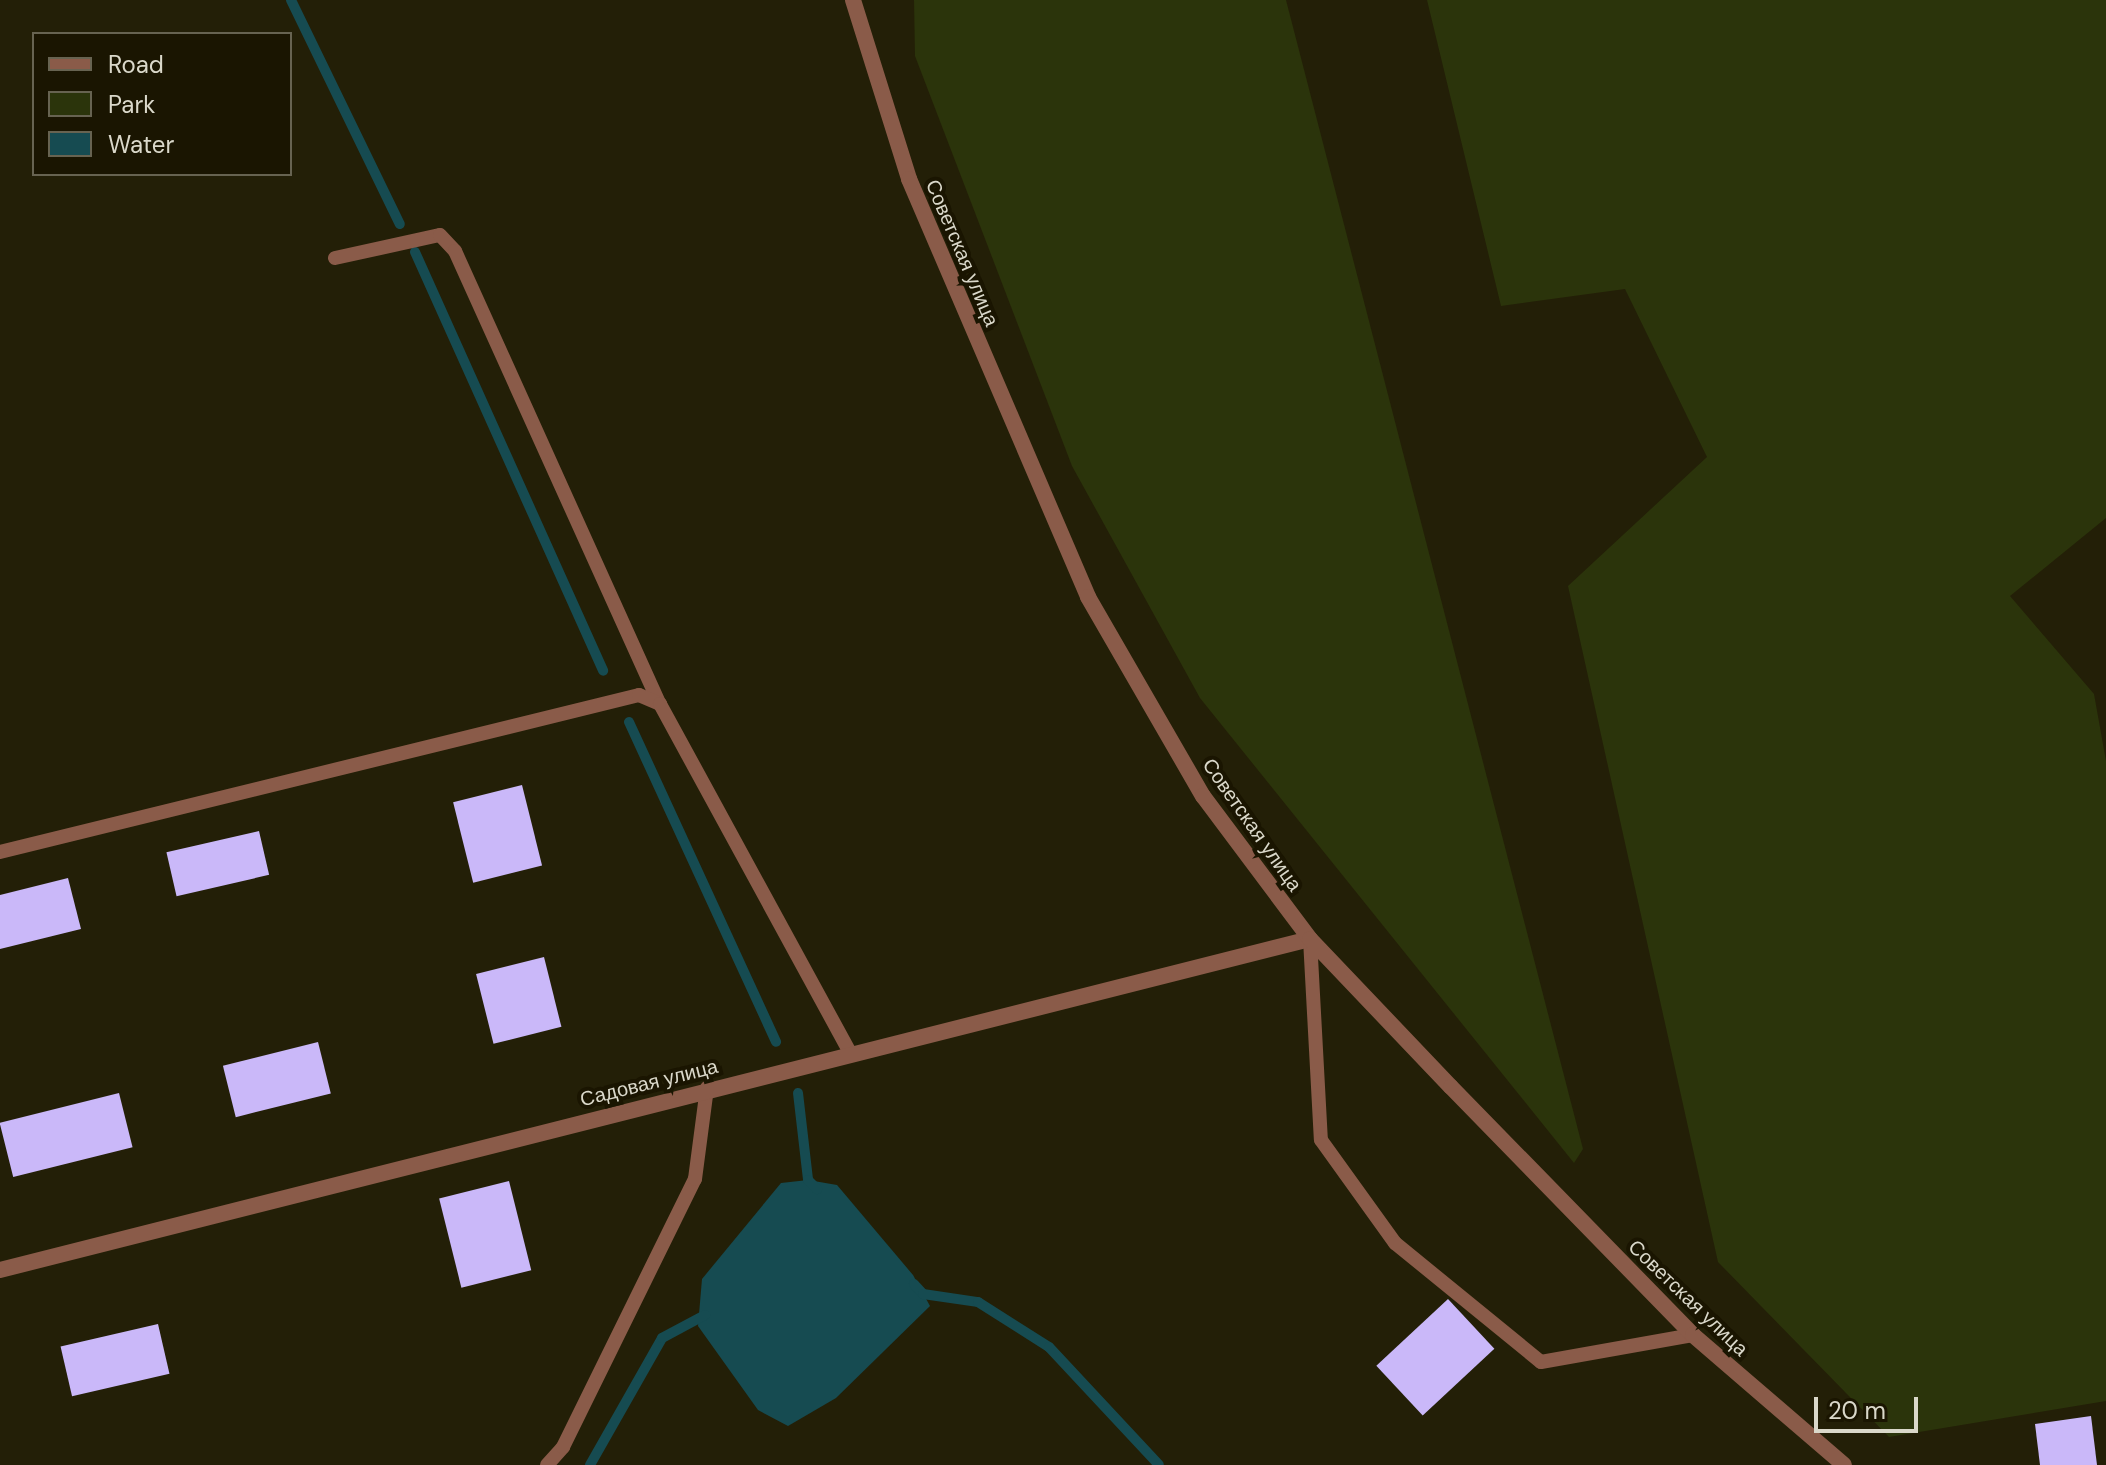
<!DOCTYPE html>
<html>
<head>
<meta charset="utf-8">
<style>
  body { margin:0 }
  #map { position:relative; width:2106px; height:1465px; overflow:hidden; background:#231f07; font-family:"DM Sans",sans-serif }
  div>[style] { position:absolute }
  .green>* { inset:0; background:#2b340b }
  .water>* { inset:0; background:#164b51 }
  .stream>* { height:10px; margin:-5px; padding:0 5px; transform-origin:5px; border-radius:5px; background:#164b51 }
  .building>* { inset:0; background:#cab8f9; transform-origin:0 0 }
  .service>* { height:14px; margin:-7px; padding:0 7px; transform-origin:7px; border-radius:7px; background:#8a5b49 }
  .minor>* { height:16px; margin:-8px; padding:0 8px; transform-origin:8px; border-radius:8px; background:#8a5b49 }
  .tertiary>* { height:16px; margin:-8px; padding:0 8px; transform-origin:8px; border-radius:8px; background:#8a5b49 }
  span { translate:-50% -50%; white-space:nowrap; text-align:center; line-height:1.15; -webkit-text-stroke:8px #1a1501; paint-order:stroke }
  .street-label { font-size:20px; color:#dad8ca }
  .legend { position:absolute; left:32px; top:32px; width:260px; height:144px; box-sizing:border-box; background:#1a1501; border:2px solid #676351; margin:0; padding:10px 14px; list-style:none; font-size:24px; color:#dad8ca }
  .legend li { display:flex; align-items:center; gap:16px; height:40px }
  .legend b { width:40px; border:2px solid #676351 }
  .scale { position:absolute; left:1814px; top:1397px; width:104px; height:36px; box-sizing:border-box; border:4px solid #dad8ca; border-top:0; padding-left:10px; font-size:24px; line-height:28px; white-space:nowrap; color:#dad8ca; -webkit-text-stroke:6px #1a1501; paint-order:stroke }
</style>
</head>
<body>
<div id="map">
  <div class="green">
    <i style="clip-path:polygon(914px 0,1286px 0,1583px 1149px,1574px 1163px,1200px 698px,1072px 466px,915px 56px)"></i>
    <i style="clip-path:polygon(1427px 0,2106px 0,2106px 518px,2010px 596px,2094px 694px,2106px 761px,2106px 1401px,1889px 1437px,1718px 1262px,1568px 586px,1707px 457px,1625px 289px,1501px 306px)"></i>
  </div>
  <div class="water">
    <i style="clip-path:polygon(808px 1180px,837px 1185px,913px 1275px,930px 1306px,836px 1398px,788px 1426px,758px 1410px,698px 1326px,702px 1279px,781px 1183px)"></i>
  </div>
  <div class="stream">
    <i style="left:291px;top:0;width:249px;rotate:64.1deg"></i>
    <i style="left:415px;top:252px;width:459px;rotate:65.8deg"></i>
    <i style="left:629px;top:722px;width:352px;rotate:65.3deg"></i>
    <i style="left:798px;top:1093px;width:88px;rotate:83.4deg"></i>
    <i style="left:808px;top:1180px;width:13px;rotate:45deg"></i>
    <i style="left:914px;top:1284px;width:13px;rotate:48deg"></i>
    <i style="left:923px;top:1294px;width:56px;rotate:8.3deg"></i>
    <i style="left:978px;top:1302px;width:84px;rotate:32.4deg"></i>
    <i style="left:1049px;top:1347px;width:161px;rotate:47deg"></i>
    <i style="left:590px;top:1465px;width:146px;rotate:-60.4deg"></i>
    <i style="left:662px;top:1338px;width:49px;rotate:-28.1deg"></i>
  </div>
  <div class="building">
    <i style="left:522px;top:785px;width:83px;height:71px;rotate:76deg"></i>
    <i style="left:259px;top:831px;width:45px;height:95px;rotate:77deg"></i>
    <i style="clip-path:polygon(68px 878px,81px 929px,0 949px,0 895px)"></i>
    <i style="left:544px;top:957px;width:72px;height:70px;rotate:76deg"></i>
    <i style="left:318px;top:1042px;width:53px;height:98px;rotate:76deg"></i>
    <i style="left:119px;top:1093px;width:56px;height:123px;rotate:76deg"></i>
    <i style="left:509px;top:1181px;width:92px;height:72px;rotate:76deg"></i>
    <i style="left:1448px;top:1299px;width:68px;height:98px;rotate:47deg"></i>
    <i style="left:158px;top:1324px;width:51px;height:100px;rotate:77deg"></i>
    <i style="clip-path:polygon(2091px 1416px,2097px 1465px,2040px 1465px,2035px 1424px)"></i>
  </div>
  <div class="service">
    <i style="left:335px;top:258px;width:107px;rotate:-12.4deg"></i>
    <i style="left:440px;top:235px;width:22px;rotate:47deg"></i>
    <i style="left:455px;top:251px;width:497px;rotate:65.7deg"></i>
    <i style="left:0;top:852px;width:658px;rotate:-13.8deg"></i>
    <i style="left:639px;top:695px;width:23px;rotate:23deg"></i>
    <i style="left:660px;top:704px;width:397px;rotate:61.4deg"></i>
    <i style="left:1310px;top:939px;width:201px;rotate:86.9deg"></i>
    <i style="left:1321px;top:1140px;width:127px;rotate:54.3deg"></i>
    <i style="left:1395px;top:1243px;width:188px;rotate:39.2deg"></i>
    <i style="left:1541px;top:1362px;width:154px;rotate:-10.1deg"></i>
    <i style="left:547px;top:1465px;width:24px;rotate:-48deg"></i>
    <i style="left:563px;top:1447px;width:299px;rotate:-63.8deg"></i>
    <i style="left:695px;top:1179px;width:92px;rotate:-82.5deg"></i>
  </div>
  <div class="minor">
    <i style="left:0;top:1270px;width:1351px;rotate:-14.18deg"></i>
  </div>
  <div class="tertiary">
    <i style="left:853px;top:0;width:188px;rotate:72.6deg"></i>
    <i style="left:909px;top:179px;width:455px;rotate:66.8deg"></i>
    <i style="left:1088px;top:597px;width:230px;rotate:60deg"></i>
    <i style="left:1203px;top:796px;width:179px;rotate:53.2deg"></i>
    <i style="left:1310px;top:939px;width:204px;rotate:46.4deg"></i>
    <i style="left:1451px;top:1087px;width:347px;rotate:45.7deg"></i>
    <i style="left:1693px;top:1335px;width:199px;rotate:40.7deg"></i>
  </div>
  <div class="street-label">
    <span style="left:962px;top:253px;rotate:67deg">Советская улица</span>
    <span style="left:1252px;top:825px;rotate:55deg">Советская улица</span>
    <span style="left:649px;top:1083px;rotate:-14deg">Садовая улица</span>
    <span style="left:1688px;top:1298px;rotate:44deg">Советская улица</span>
  </div>
  <ul class="legend">
  <li><b style="height:10px;background:#8a5b49"></b>Road</li>
  <li><b style="height:22px;background:#2b340b"></b>Park</li>
  <li><b style="height:22px;background:#164b51"></b>Water</li>
  </ul>
  <div class="scale">20 m</div>
</div>
</body>
</html>
